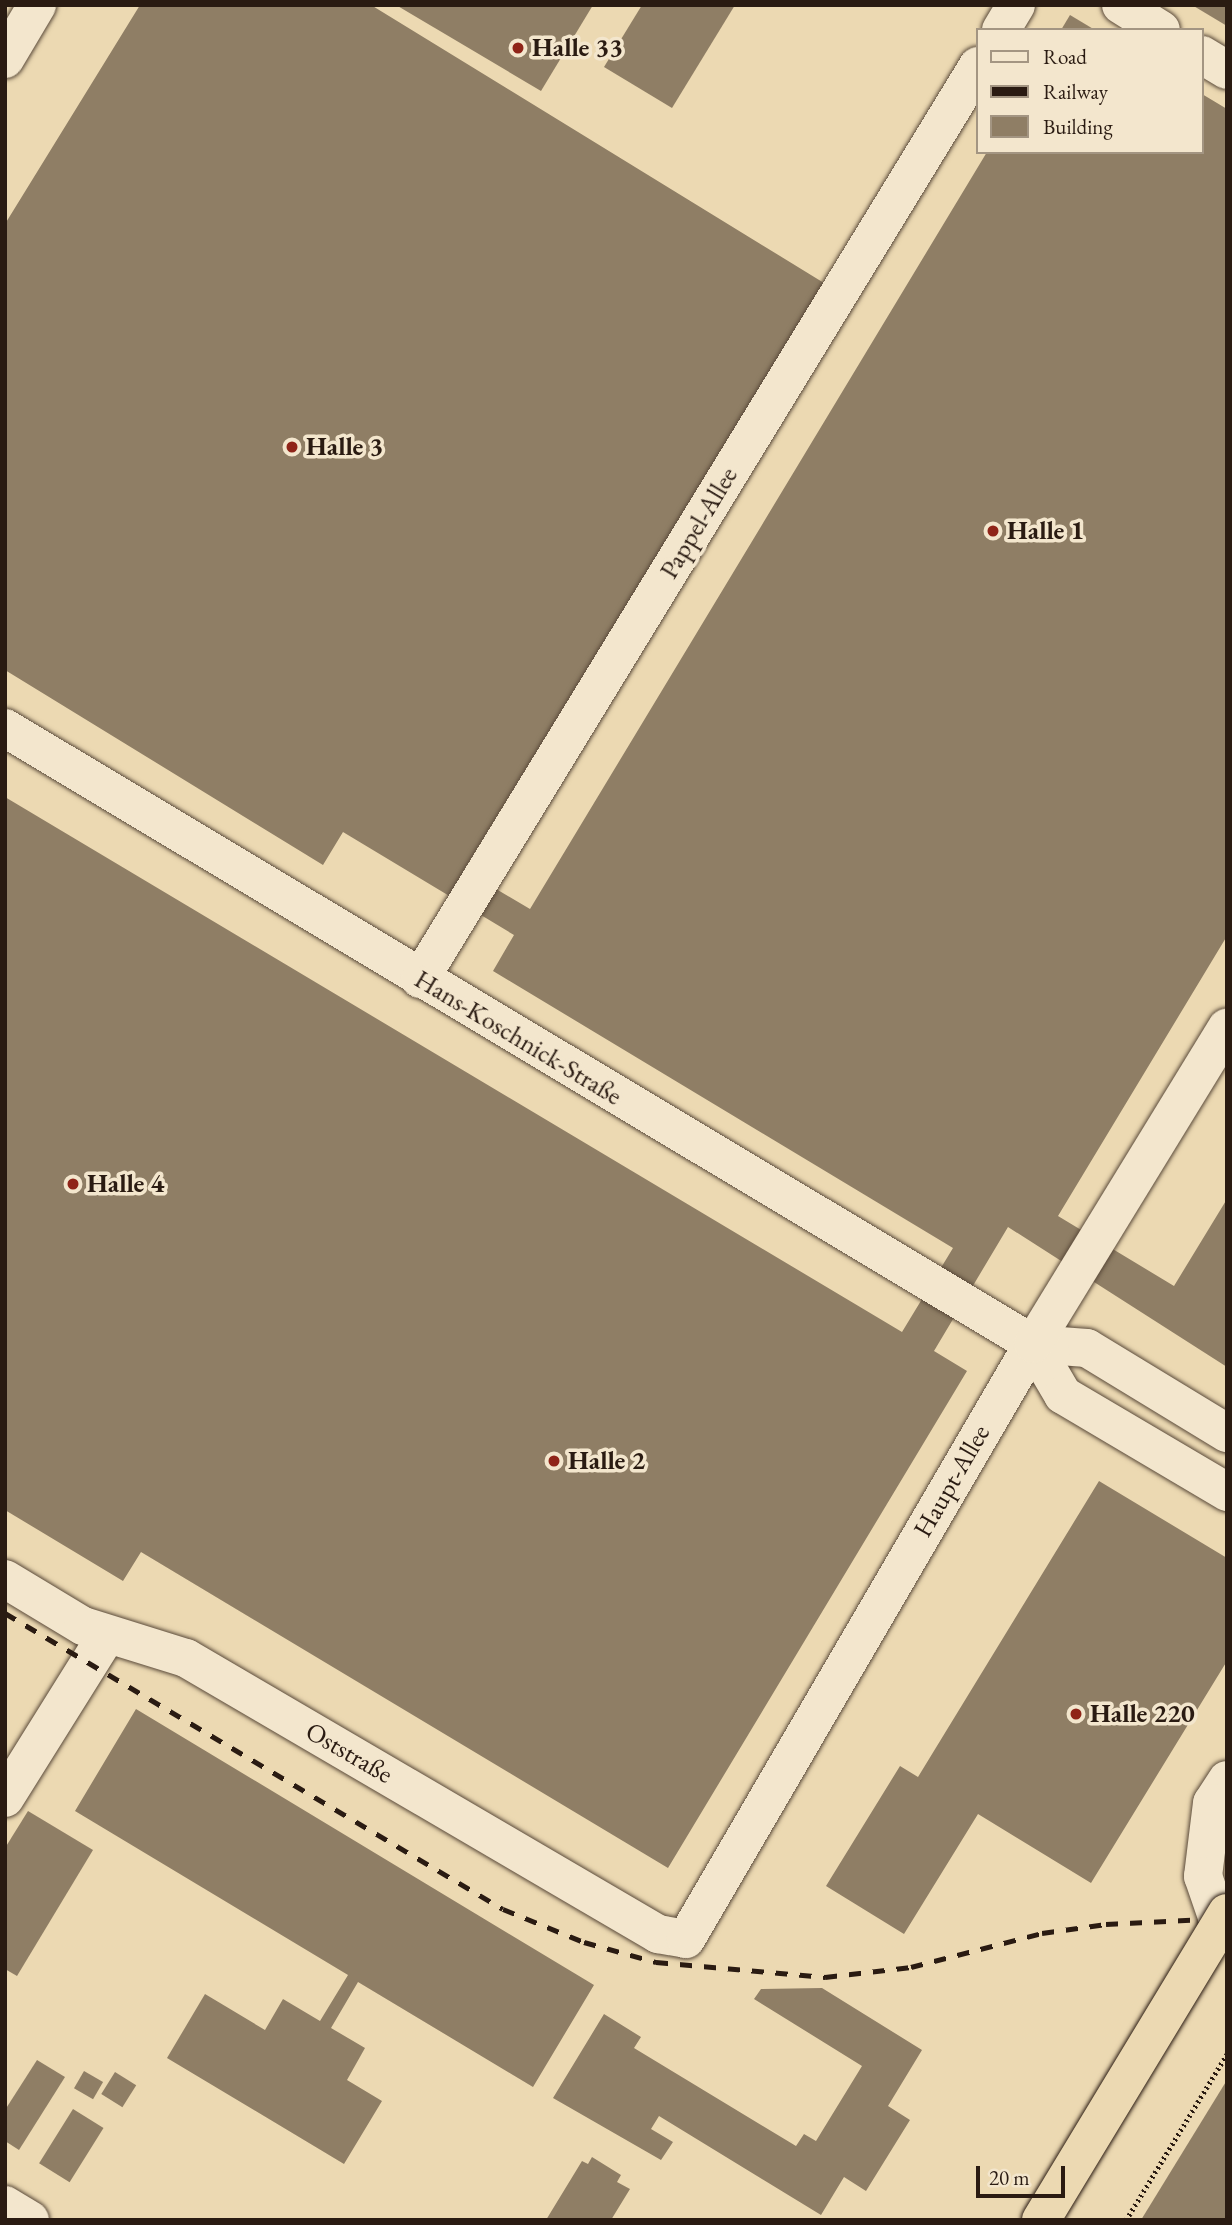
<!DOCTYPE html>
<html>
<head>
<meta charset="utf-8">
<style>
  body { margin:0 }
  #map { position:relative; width:1232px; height:2225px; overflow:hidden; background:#ecd9b2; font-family:"EB Garamond",serif }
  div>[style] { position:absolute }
  .building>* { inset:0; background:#8f7e65; transform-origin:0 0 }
  .path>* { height:4.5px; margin-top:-2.25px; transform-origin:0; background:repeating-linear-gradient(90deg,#2a1b12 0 2px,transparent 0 5.5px) }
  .roads { filter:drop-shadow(0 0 2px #5a4a3a) drop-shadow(0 0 2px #5a4a3a) }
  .minor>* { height:38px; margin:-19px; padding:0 19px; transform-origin:19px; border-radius:19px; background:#f3e6cd }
  .rail>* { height:5px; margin-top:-2.5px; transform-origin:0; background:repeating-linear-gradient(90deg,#2a1b12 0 12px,transparent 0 24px) }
  .bridges { filter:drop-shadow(0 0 2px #2a1b12) drop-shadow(0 0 2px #2a1b12) }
  .major-bridge>* { height:38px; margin:-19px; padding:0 19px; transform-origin:19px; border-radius:19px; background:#ecd9b2 }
  .dots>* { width:19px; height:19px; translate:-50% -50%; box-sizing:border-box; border:4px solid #f3e6cd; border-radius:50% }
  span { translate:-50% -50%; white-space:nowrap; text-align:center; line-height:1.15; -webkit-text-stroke:7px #f3e6cd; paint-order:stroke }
  .poi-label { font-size:26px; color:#2a1b12; font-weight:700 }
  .left { translate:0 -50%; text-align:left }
  .street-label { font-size:26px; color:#2a1b12 }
  .frame { position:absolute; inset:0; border:7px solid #2a1b12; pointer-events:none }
  .legend { position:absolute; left:976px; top:28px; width:228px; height:126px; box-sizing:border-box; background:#f3e6cd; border:2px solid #a39582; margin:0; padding:9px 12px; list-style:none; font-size:21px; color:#2a1b12 }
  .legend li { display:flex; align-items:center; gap:14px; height:35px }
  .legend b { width:35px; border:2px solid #a39582 }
  .scale { position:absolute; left:976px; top:2166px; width:89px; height:32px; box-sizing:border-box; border:4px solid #2a1b12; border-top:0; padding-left:9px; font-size:21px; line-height:24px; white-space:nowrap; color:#2a1b12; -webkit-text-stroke:5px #f3e6cd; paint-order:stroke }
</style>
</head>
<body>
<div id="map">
  <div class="building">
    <i style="clip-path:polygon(140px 5px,371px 5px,824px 283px,464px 870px,530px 909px,987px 152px,1202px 152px,1202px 94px,1227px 109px,1227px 936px,1058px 1216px,1174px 1286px,1227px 1199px,1227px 1367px,1008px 1227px,934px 1351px,967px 1371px,668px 1868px,141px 1552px,123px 1581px,5px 1510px,5px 797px,902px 1332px,953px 1248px,493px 971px,514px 935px,343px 832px,323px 865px,5px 670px,5px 224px)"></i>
    <i style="clip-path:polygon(396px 5px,593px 5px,541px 91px)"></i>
    <i style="clip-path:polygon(642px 5px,735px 5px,672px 108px,604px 67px)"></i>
    <i style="clip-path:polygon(1192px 5px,1227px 5px,1227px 26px)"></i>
    <i style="clip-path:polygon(1070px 15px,1095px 30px,1061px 30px)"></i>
    <i style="clip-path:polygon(1099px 1481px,1227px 1558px,1227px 1661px,1091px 1883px,978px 1814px,904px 1934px,826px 1886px,900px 1766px,918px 1777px)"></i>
    <i style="clip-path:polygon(136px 1709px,594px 1985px,533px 2087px,358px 1982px,331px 2028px,365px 2048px,347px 2080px,382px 2101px,344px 2164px,167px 2058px,205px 1994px,265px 2030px,283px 1999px,320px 2021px,348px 1975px,75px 1811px)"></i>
    <i style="clip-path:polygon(28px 1811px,93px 1850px,17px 1976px,5px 1969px,5px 1848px)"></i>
    <i style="clip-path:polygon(822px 1988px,922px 2050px,888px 2106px,910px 2120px,866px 2191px,844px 2177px,821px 2215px,659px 2116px,651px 2129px,673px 2142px,661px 2160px,553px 2098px,604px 2014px,641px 2037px,634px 2048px,796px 2146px,804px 2134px,816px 2141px,862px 2066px,754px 1999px,761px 1989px)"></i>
    <i style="clip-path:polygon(37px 2060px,65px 2077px,19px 2150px,5px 2141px,5px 2110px)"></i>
    <i style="left:84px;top:2071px;width:22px;height:20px;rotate:30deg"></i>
    <i style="left:115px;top:2072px;width:25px;height:26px;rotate:32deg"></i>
    <i style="clip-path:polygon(1227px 2080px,1227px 2220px,1141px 2220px)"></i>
    <i style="left:73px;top:2109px;width:36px;height:64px;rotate:32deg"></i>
    <i style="clip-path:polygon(592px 2157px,621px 2175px,617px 2182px,630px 2189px,611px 2220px,546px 2220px,582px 2161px,588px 2164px)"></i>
  </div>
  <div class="path">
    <i style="left:1126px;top:2220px;width:194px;rotate:-58.7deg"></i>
  </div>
  <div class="roads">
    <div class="minor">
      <i style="left:1121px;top:5px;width:47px;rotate:32deg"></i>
      <i style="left:1001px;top:30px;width:29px;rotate:-59deg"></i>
      <i style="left:1202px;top:55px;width:29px;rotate:31deg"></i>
      <i style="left:5px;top:59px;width:63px;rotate:-59.3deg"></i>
      <i style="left:5px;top:728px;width:1198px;rotate:30.93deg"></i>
      <i style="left:1033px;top:1344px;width:54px;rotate:4.2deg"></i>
      <i style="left:1087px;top:1348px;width:164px;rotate:31.3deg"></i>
      <i style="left:420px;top:979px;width:1070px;rotate:-58.57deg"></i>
      <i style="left:1033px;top:1344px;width:59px;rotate:59.5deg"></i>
      <i style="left:1063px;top:1395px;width:191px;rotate:30.6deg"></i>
      <i style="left:5px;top:1579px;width:91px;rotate:31.1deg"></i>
      <i style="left:83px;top:1626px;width:108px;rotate:17.3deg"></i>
      <i style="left:186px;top:1658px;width:547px;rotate:30.32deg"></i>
      <i style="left:658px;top:1934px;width:28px;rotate:10deg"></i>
      <i style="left:686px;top:1939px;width:689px;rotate:-59.75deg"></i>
      <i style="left:1033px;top:1344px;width:371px;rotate:-58.5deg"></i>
      <i style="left:1227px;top:1780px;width:27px;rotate:123deg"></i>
      <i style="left:1212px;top:1803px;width:74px;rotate:97deg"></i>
      <i style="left:1203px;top:1876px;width:43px;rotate:71.1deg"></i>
      <i style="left:1217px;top:1917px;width:12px;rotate:35deg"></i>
      <i style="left:5px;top:1798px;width:192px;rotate:-58deg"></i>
      <i style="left:5px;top:2205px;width:29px;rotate:31deg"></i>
    </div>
  </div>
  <div class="rail">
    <i style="left:5px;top:1613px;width:579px;rotate:30.73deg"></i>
    <i style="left:503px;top:1909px;width:87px;rotate:22.2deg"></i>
    <i style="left:584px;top:1942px;width:75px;rotate:15.5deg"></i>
    <i style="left:656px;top:1962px;width:170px;rotate:5.1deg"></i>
    <i style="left:825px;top:1977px;width:87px;rotate:-6.6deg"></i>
    <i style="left:911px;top:1967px;width:135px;rotate:-14.5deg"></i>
    <i style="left:1042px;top:1933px;width:65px;rotate:-8deg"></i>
    <i style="left:1106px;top:1924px;width:121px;rotate:-2.8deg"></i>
  </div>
  <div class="bridges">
    <div class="major-bridge">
      <i style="left:1041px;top:2220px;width:359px;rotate:-58.8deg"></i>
    </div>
  </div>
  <div class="dots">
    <i style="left:518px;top:48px;background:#8f2418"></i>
    <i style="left:292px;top:447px;background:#8f2418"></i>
    <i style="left:993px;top:531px;background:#8f2418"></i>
    <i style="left:73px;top:1184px;background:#8f2418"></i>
    <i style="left:554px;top:1461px;background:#8f2418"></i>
    <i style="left:1076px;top:1714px;background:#8f2418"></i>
  </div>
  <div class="poi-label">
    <span class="left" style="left:532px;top:48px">Halle 33</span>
    <span class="left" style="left:306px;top:447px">Halle 3</span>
    <span class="left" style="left:1007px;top:531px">Halle 1</span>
    <span class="left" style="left:87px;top:1184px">Halle 4</span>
    <span class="left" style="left:568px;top:1461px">Halle 2</span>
    <span class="left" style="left:1090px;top:1714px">Halle 220</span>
  </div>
  <div class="street-label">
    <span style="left:699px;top:523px;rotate:-59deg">Pappel-Allee</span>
    <span style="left:518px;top:1038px;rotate:31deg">Hans-Koschnick-Straße</span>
    <span style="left:952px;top:1481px;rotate:-60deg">Haupt-Allee</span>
    <span style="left:349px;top:1753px;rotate:30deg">Oststraße</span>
  </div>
  <div class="frame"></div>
  <ul class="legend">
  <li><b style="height:9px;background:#f3e6cd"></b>Road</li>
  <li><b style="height:9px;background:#2a1b12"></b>Railway</li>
  <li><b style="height:19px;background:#8f7e65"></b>Building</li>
  </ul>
  <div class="scale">20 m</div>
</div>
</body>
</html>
